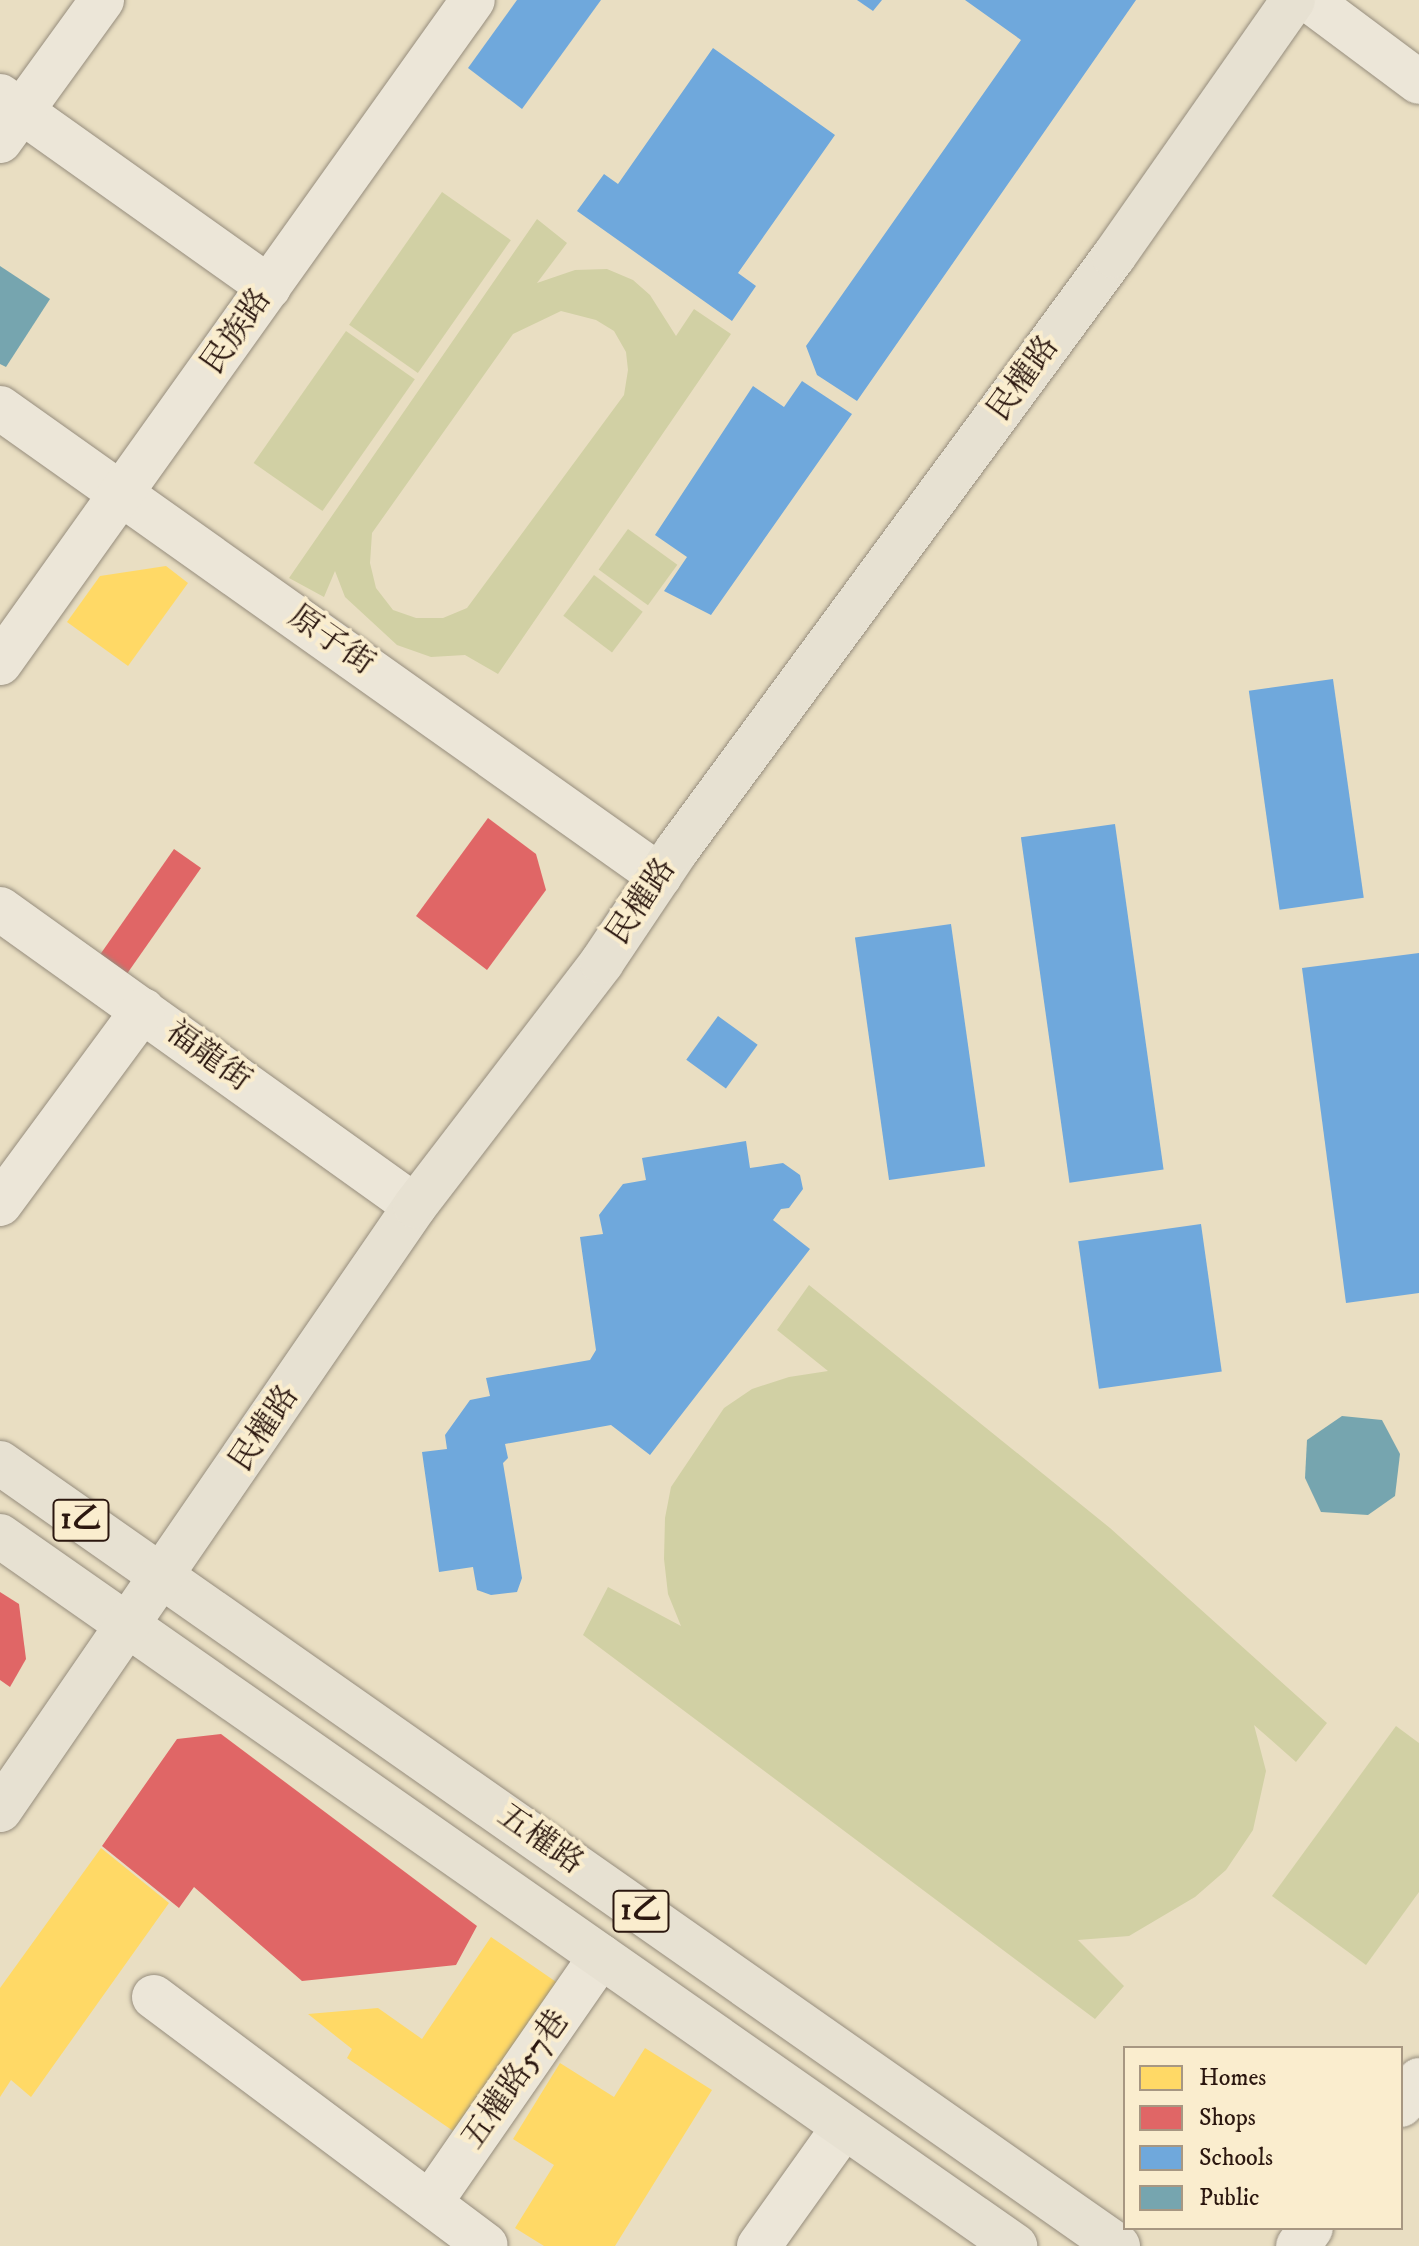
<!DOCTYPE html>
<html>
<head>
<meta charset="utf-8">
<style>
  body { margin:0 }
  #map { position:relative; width:1419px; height:2246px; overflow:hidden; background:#e9dec2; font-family:"IM FELL DW Pica","Noto Serif TC",serif }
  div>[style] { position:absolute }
  .green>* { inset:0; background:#d1d0a4; transform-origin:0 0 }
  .homes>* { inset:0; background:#ffd966 }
  .shops>* { inset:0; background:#e06666; transform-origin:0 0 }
  .schools>* { inset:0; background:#6fa8dc; transform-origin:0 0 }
  .public>* { inset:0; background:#76a5af }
  .roads { filter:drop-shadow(0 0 2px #968d7d) drop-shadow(0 0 2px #968d7d) }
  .minor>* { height:44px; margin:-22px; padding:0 22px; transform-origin:22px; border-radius:22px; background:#ece6d8 }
  .major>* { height:44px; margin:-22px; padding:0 22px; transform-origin:22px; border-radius:22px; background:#e7e1d2 }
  span { translate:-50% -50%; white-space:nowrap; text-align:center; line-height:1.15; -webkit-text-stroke:8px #faedce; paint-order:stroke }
  .shield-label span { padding:2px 6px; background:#faedce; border:2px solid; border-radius:6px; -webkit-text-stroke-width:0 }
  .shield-label { font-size:30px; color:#2b170f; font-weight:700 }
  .street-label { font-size:32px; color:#2b170f }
  .legend { position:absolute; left:1123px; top:2046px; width:280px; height:184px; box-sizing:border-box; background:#faedce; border:2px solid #a79782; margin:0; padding:10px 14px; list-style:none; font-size:24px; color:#2b170f }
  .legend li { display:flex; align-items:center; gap:16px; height:40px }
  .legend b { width:40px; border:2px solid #a79782 }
</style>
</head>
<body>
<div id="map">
  <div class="green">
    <i style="left:442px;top:192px;width:84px;height:162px;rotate:35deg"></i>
    <i style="clip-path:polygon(evenodd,537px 219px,567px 243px,537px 283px,575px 270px,607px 269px,633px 280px,650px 295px,676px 336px,694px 309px,731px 334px,498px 674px,465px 655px,431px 657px,397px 645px,345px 597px,335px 571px,324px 597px,289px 578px,537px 219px,561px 311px,596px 320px,614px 331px,626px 352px,628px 370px,624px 395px,467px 608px,443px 618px,416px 618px,393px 610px,376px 588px,370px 563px,372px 533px,513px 334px,561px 311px)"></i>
    <i style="left:346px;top:331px;width:84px;height:161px;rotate:35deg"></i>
    <i style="left:628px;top:529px;width:61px;height:50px;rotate:36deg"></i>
    <i style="left:594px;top:575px;width:61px;height:51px;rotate:37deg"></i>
    <i style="clip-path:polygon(809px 1285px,1110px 1528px,1327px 1723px,1296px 1762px,1254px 1725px,1266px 1771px,1253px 1830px,1226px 1870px,1195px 1897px,1129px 1936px,1078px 1940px,1124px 1986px,1095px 2019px,583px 1635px,608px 1587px,681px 1626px,668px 1594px,664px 1559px,665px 1518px,671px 1487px,724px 1408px,752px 1389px,789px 1377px,828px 1371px,777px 1330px)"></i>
    <i style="clip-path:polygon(1396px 1726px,1419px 1743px,1419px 1892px,1366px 1965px,1272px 1896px)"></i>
  </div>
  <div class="homes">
    <i style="clip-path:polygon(166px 566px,188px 583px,128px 666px,67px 622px,100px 576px)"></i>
    <i style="clip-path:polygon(101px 1848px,169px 1903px,31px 2097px,11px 2080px,0 2097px,0 1988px)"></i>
    <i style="clip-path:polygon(491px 1937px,562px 1986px,459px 2135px,347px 2058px,352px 2049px,308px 2014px,378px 2008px,422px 2039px)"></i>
    <i style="clip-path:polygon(645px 2048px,712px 2090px,615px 2246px,544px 2246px,515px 2228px,554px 2165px,513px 2139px,560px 2063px,614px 2097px)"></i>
  </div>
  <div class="shops">
    <i style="clip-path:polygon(488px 818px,536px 854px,546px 890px,487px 970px,416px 916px)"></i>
    <i style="left:174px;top:849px;width:33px;height:144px;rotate:35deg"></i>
    <i style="clip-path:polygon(0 1592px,19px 1604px,26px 1659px,10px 1687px,0 1680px)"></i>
    <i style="clip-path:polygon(221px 1734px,477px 1926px,456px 1965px,302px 1981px,194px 1887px,179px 1908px,102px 1846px,177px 1739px)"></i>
  </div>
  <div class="schools">
    <i style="clip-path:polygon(517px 0,601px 0,522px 109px,468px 68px)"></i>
    <i style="clip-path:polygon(857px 0,882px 0,873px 11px)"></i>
    <i style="clip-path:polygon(965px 0,1136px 0,857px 401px,817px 375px,806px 346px,1021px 40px)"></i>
    <i style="clip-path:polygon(713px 48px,835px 135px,738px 273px,756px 286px,732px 321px,577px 211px,604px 174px,618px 184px)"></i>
    <i style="clip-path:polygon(802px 381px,852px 414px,711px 615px,664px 591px,687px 557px,655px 535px,753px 386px,784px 407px)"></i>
    <i style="left:1333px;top:679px;width:221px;height:85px;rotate:82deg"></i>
    <i style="left:1115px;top:824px;width:349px;height:95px;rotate:82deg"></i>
    <i style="left:951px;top:924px;width:245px;height:97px;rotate:82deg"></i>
    <i style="clip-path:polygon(1419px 953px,1419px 1293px,1346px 1303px,1302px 968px)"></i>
    <i style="left:718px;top:1016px;width:49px;height:54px;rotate:36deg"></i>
    <i style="clip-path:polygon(746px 1141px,750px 1168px,783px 1163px,800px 1175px,803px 1189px,789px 1208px,781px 1209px,773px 1220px,810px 1249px,650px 1455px,611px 1425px,505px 1444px,508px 1458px,503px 1463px,522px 1578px,517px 1592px,491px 1595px,477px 1590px,473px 1567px,439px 1572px,422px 1452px,447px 1449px,445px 1435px,470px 1400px,490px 1396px,486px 1378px,590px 1360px,596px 1350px,580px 1237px,603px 1234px,599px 1215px,623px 1184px,646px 1180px,642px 1158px)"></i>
    <i style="left:1201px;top:1224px;width:149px;height:124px;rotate:82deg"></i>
  </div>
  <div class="public">
    <i style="clip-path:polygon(0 266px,50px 299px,6px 367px,0 364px)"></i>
    <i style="clip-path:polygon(1342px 1416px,1382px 1420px,1400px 1454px,1395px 1496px,1368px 1515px,1321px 1512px,1305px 1478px,1307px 1440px)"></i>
  </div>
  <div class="roads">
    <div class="minor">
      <i style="left:1309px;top:0;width:137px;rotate:36.7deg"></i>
      <i style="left:0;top:96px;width:330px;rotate:35.4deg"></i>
      <i style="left:0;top:141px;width:174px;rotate:-54.1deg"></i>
      <i style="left:0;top:408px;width:809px;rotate:35.34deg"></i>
      <i style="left:0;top:663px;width:814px;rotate:-54.5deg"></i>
      <i style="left:0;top:909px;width:510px;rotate:35.59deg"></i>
      <i style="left:0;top:1204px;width:241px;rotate:-53.6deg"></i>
      <i style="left:154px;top:1997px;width:414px;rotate:36.8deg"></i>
      <i style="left:1401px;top:2105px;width:31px;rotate:-54deg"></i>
      <i style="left:430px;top:2203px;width:300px;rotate:-55.3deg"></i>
      <i style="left:759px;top:2246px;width:146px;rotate:-54.5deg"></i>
      <i style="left:1298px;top:2246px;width:22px;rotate:-54deg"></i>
    </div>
    <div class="major">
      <i style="left:0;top:1463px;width:1365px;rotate:35.01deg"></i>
      <i style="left:0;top:1536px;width:1239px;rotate:34.97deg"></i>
      <i style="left:0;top:1810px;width:733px;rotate:-55.51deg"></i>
      <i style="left:415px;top:1206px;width:307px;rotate:-52.5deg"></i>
      <i style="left:602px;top:962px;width:135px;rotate:-56.2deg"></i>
      <i style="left:677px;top:850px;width:737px;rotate:-53.66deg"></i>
      <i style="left:1114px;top:256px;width:312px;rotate:-55deg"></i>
    </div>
  </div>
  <div class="shield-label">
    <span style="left:81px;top:1520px">1乙</span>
    <span style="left:641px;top:1911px">1乙</span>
  </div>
  <div class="street-label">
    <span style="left:237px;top:332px;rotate:-55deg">民族路</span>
    <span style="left:1024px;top:379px;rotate:-54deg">民權路</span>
    <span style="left:331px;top:641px;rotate:35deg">原子街</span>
    <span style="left:642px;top:902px;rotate:-56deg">民權路</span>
    <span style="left:208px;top:1057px;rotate:36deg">福龍街</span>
    <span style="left:265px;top:1429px;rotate:-56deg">民權路</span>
    <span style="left:540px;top:1840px;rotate:35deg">五權路</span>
    <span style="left:516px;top:2080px;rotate:-55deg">五權路57巷</span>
  </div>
  <ul class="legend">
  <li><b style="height:22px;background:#ffd966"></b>Homes</li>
  <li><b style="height:22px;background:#e06666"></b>Shops</li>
  <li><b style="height:22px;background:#6fa8dc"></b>Schools</li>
  <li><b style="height:22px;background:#76a5af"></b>Public</li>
  </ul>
</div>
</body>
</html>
